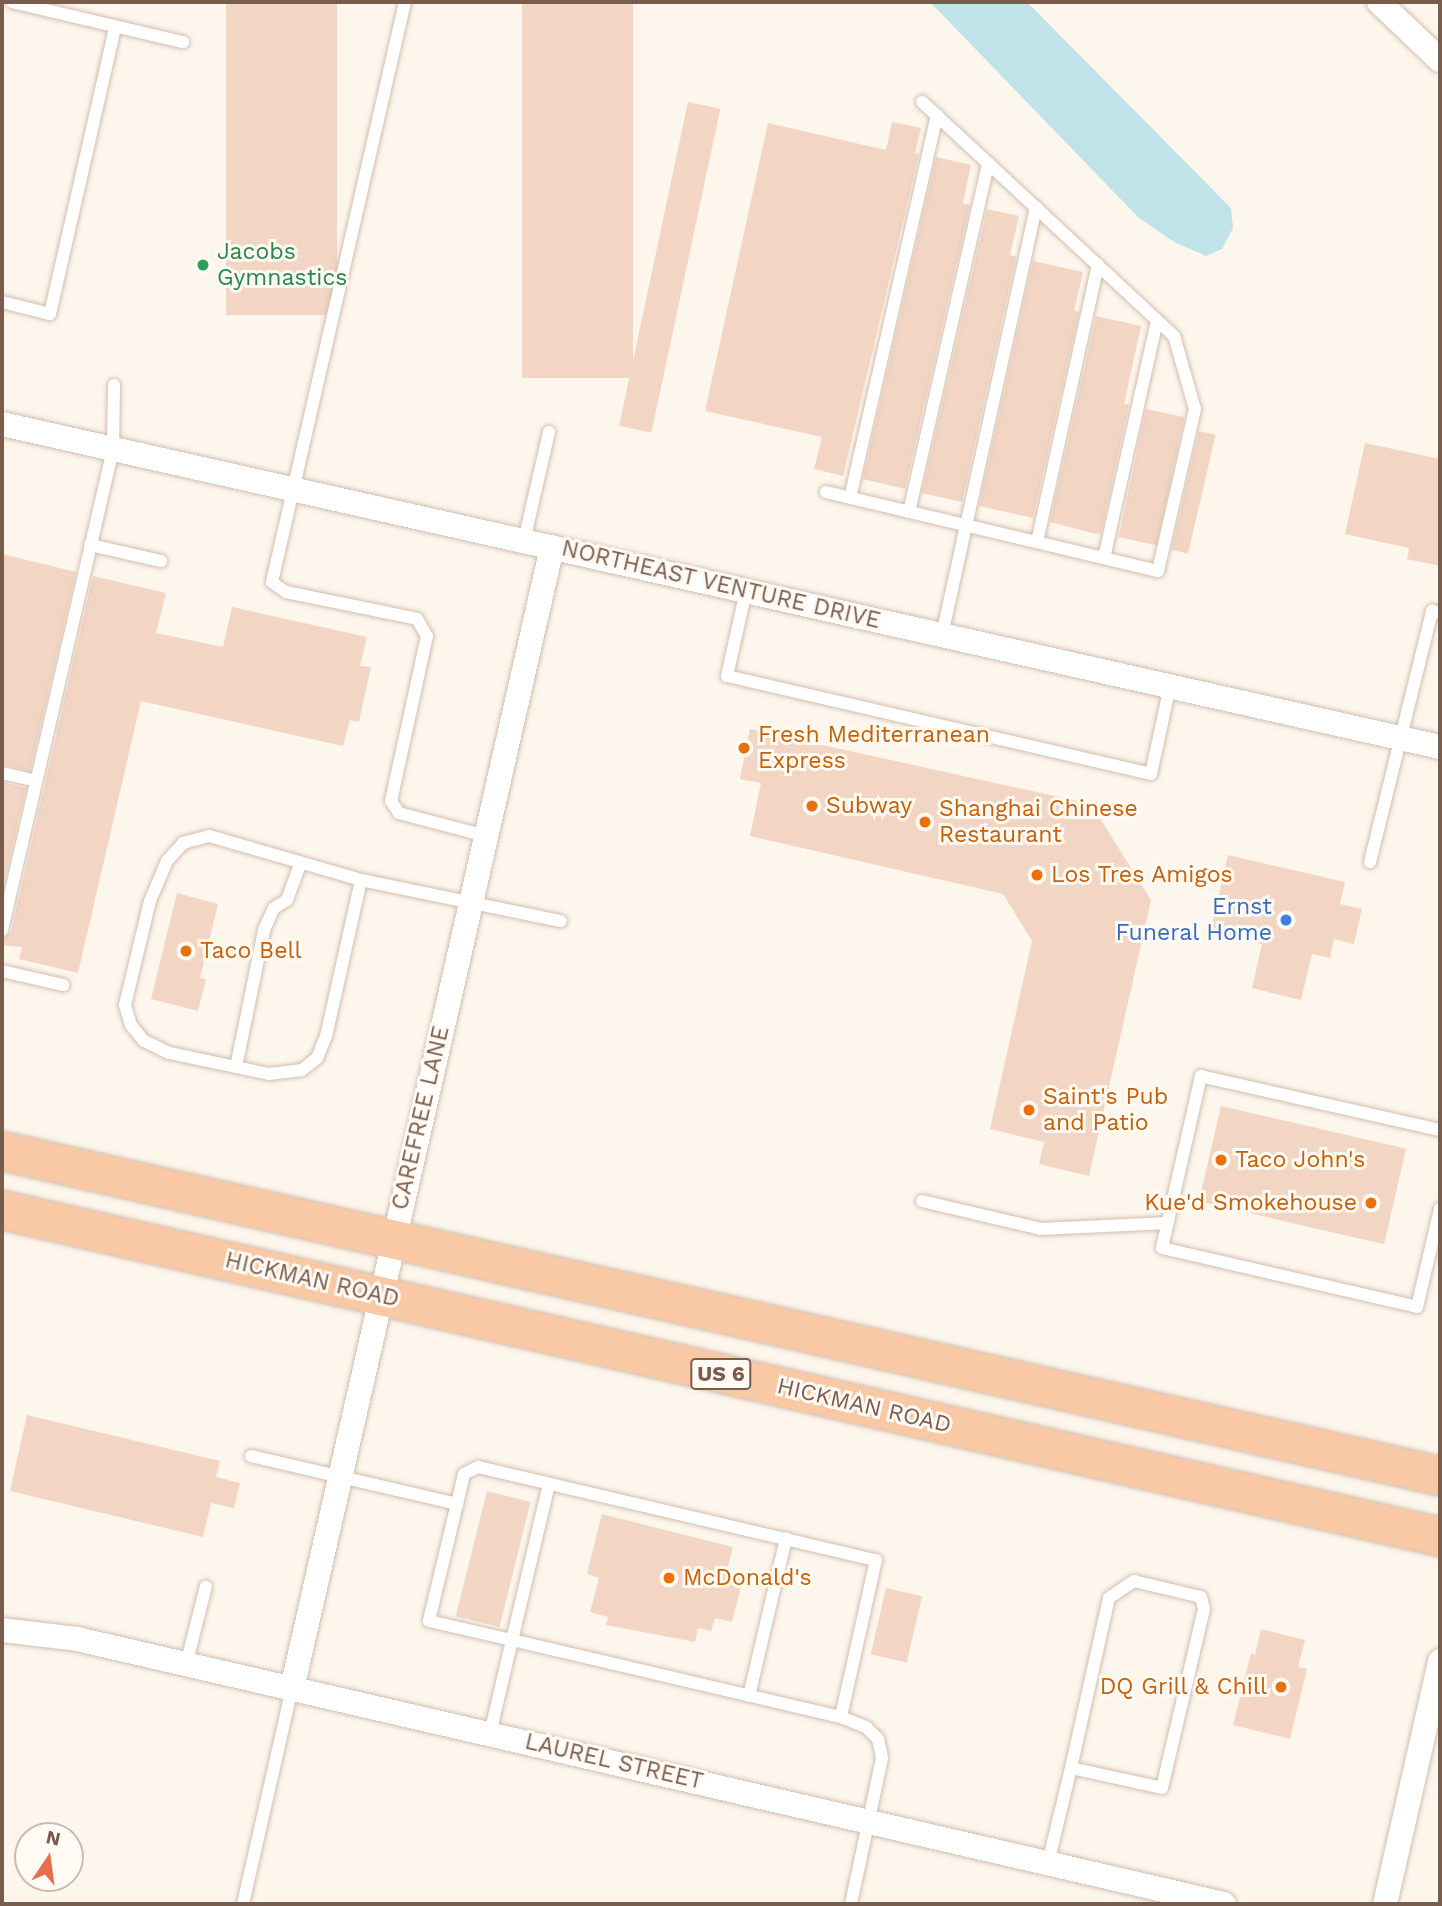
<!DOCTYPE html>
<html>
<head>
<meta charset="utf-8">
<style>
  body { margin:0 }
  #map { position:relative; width:1442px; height:1906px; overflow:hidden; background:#fdf6ec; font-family:"Work Sans",sans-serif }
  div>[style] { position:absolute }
  .water>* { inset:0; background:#bfe3e8 }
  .building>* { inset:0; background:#f3d5c3; transform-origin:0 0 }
  .roads { filter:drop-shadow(0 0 2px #d1beb0) drop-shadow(0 0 2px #d1beb0) }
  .service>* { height:12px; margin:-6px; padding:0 6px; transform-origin:6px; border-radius:6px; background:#fff }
  .minor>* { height:24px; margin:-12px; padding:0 12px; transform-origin:12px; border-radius:12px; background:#fff }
  .trunk>* { height:38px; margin:-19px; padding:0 19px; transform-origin:19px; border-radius:19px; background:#f9c8a4 }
  .dots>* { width:19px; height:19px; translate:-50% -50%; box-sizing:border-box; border:4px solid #fffaf3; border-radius:50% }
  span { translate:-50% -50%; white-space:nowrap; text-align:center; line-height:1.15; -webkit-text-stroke:6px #fffaf3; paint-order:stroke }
  .shield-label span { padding:2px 5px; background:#fffaf3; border:2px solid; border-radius:5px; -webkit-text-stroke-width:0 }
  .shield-label { font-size:21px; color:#7a5c4d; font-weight:700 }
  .leisure-label { font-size:23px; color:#27864d }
  .left { translate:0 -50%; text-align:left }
  .street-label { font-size:23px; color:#7a5c4d }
  .food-label { font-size:23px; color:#c56008 }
  .right { translate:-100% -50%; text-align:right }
  .shop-label { font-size:23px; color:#366cbe }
  .frame { position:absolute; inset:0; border:4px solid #7a5c4d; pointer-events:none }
  .north { position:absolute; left:14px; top:1822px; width:70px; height:70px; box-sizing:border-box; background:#fffaf3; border:2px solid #cabbb1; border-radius:50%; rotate:13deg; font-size:19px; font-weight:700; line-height:28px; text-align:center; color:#7a5c4d }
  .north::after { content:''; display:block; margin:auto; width:24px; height:32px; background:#e76f51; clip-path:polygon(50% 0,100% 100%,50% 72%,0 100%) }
</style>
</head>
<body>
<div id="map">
  <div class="water">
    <i style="clip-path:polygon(930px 2px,1027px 2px,1231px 208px,1233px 228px,1222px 249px,1206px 256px,1174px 242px,1138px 217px)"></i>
  </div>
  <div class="building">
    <i style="left:226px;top:2px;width:111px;height:313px"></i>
    <i style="left:522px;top:2px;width:111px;height:376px"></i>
    <i style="left:688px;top:102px;width:33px;height:331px;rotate:12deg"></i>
    <i style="clip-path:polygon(892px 122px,921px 128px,915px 153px,919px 154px,843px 476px,814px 469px,822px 437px,705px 411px,768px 123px,886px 150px)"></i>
    <i style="clip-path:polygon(936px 157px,971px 165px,963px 203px,970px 205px,905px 489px,863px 479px)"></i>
    <i style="clip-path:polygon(987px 209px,1019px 216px,1010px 255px,1016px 257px,962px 502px,922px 493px)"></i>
    <i style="clip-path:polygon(1033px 261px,1083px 272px,1074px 311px,1079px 312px,1033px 518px,979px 506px)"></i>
    <i style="clip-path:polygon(1096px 316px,1141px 326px,1124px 404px,1129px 405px,1101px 533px,1096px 534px,1050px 522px)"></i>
    <i style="left:1146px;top:409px;width:39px;height:131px;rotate:12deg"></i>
    <i style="left:1199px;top:431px;width:17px;height:122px;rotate:13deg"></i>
    <i style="clip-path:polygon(1365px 443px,1440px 459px,1440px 566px,1407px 559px,1409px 548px,1345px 534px)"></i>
    <i style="clip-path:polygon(2px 554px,76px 572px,30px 771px,2px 764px)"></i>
    <i style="clip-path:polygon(93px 576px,166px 593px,156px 633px,223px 647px,232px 607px,367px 637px,360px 666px,371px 667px,359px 722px,350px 720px,343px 746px,141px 701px,78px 973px,19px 959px,22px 947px,2px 945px,2px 939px,11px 932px)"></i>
    <i style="clip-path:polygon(750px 729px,1091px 804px,1151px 900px,1089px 1176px,1039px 1164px,1044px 1142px,990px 1129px,1032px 941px,1003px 894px,750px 836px,761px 783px,740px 779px)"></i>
    <i style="clip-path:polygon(2px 782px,26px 788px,2px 892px)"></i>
    <i style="clip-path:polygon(1228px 855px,1345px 882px,1340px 904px,1362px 909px,1354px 944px,1334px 939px,1330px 958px,1312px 954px,1301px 1000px,1252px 988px,1262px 944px,1210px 932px)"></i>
    <i style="clip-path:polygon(177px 893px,218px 904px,200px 978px,206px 979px,198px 1011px,151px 999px)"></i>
    <i style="left:1221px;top:1106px;width:190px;height:98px;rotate:13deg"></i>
    <i style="clip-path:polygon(27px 1415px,220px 1461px,216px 1477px,240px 1483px,234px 1508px,211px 1503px,203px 1537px,10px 1491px)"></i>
    <i style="left:487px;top:1491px;width:45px;height:129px;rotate:14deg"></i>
    <i style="clip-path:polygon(602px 1514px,733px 1547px,726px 1575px,743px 1579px,732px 1622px,715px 1618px,711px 1631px,698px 1628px,695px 1642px,606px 1625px,608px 1617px,590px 1612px,599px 1578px,587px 1574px)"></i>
    <i style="left:886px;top:1588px;width:37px;height:68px;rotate:13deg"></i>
    <i style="clip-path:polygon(1261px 1629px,1305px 1640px,1298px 1667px,1307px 1669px,1290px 1739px,1233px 1725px,1251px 1653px,1255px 1655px)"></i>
  </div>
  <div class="roads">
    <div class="service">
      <i style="left:12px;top:2px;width:176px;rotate:13.2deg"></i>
      <i style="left:405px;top:2px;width:595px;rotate:102.92deg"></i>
      <i style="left:272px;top:582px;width:17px;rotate:36deg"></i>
      <i style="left:286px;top:592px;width:134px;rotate:11.6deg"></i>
      <i style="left:417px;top:619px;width:20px;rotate:60deg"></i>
      <i style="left:427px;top:636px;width:169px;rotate:102.3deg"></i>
      <i style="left:391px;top:801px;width:14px;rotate:56deg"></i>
      <i style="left:399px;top:813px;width:90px;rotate:14.8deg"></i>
      <i style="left:2px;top:302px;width:49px;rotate:14deg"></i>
      <i style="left:50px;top:314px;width:294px;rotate:-77.2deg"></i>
      <i style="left:826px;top:492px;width:341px;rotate:13.4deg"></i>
      <i style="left:1158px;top:571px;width:166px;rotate:-77.1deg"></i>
      <i style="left:1195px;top:409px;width:76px;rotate:-106deg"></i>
      <i style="left:1174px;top:336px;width:344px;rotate:-137.1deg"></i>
      <i style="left:850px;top:498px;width:393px;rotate:-77.2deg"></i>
      <i style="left:909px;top:512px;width:358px;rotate:-77.2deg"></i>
      <i style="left:524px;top:541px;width:112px;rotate:-77.1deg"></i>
      <i style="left:1037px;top:542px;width:284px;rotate:-77.6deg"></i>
      <i style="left:90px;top:545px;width:73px;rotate:12.7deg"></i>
      <i style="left:1104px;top:558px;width:243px;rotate:-77.4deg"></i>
      <i style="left:746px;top:591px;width:87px;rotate:102.6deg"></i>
      <i style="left:727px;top:676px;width:435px;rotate:13deg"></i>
      <i style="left:1151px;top:774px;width:90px;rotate:-77.8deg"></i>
      <i style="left:942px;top:635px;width:438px;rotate:-77.6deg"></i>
      <i style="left:2px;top:773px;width:35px;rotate:13deg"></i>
      <i style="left:1370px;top:862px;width:259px;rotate:-76.1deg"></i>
      <i style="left:1432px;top:611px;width:8px;rotate:14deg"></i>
      <i style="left:361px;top:880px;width:160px;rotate:102.6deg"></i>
      <i style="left:326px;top:1036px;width:24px;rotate:112deg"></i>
      <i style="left:317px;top:1058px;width:19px;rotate:141deg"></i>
      <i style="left:302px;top:1070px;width:33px;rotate:173deg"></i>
      <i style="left:269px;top:1074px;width:102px;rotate:-168.1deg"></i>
      <i style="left:169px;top:1053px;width:28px;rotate:-154deg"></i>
      <i style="left:144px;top:1041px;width:21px;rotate:-129deg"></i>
      <i style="left:131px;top:1025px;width:21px;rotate:-107deg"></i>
      <i style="left:125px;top:1005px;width:107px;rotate:-76.5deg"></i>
      <i style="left:150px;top:901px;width:43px;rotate:-67deg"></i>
      <i style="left:167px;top:861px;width:24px;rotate:-48deg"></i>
      <i style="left:183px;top:843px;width:27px;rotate:-15deg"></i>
      <i style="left:209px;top:836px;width:158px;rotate:16.1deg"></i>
      <i style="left:361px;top:880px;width:204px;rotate:11.6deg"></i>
      <i style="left:2px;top:930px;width:494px;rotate:-77deg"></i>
      <i style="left:113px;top:449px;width:64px;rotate:-89.1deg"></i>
      <i style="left:2px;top:971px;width:63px;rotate:12.9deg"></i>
      <i style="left:236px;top:1067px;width:140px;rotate:-78.4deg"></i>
      <i style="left:264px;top:930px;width:24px;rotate:-66deg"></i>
      <i style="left:274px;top:908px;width:15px;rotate:-32deg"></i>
      <i style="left:287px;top:900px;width:40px;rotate:-69.8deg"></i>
      <i style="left:1440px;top:1130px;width:245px;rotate:-167.3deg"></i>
      <i style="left:1201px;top:1076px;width:176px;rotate:102.8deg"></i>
      <i style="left:1162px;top:1248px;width:262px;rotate:13deg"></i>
      <i style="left:1417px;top:1307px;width:101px;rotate:-76.8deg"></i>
      <i style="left:922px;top:1201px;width:122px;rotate:13.2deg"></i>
      <i style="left:1041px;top:1229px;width:127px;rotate:-2.7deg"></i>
      <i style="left:251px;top:1456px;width:212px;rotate:13.1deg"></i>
      <i style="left:457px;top:1504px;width:120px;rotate:103.5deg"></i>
      <i style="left:429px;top:1621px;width:85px;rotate:12.9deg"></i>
      <i style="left:512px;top:1640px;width:97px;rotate:103.2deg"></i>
      <i style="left:549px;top:1484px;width:160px;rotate:103.3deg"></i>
      <i style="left:512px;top:1640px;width:338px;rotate:13.2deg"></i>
      <i style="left:841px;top:1717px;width:27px;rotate:22deg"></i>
      <i style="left:866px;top:1727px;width:17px;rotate:45deg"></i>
      <i style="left:878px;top:1739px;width:19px;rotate:78deg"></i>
      <i style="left:882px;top:1758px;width:149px;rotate:102deg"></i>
      <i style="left:457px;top:1504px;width:31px;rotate:-77deg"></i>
      <i style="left:464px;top:1474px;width:16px;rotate:-27deg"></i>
      <i style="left:478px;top:1467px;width:409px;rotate:13.2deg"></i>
      <i style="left:876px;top:1560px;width:161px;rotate:102.6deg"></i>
      <i style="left:186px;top:1665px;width:81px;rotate:-75.8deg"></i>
      <i style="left:749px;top:1696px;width:162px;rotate:-76.8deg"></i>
      <i style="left:1048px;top:1863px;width:98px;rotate:-76.4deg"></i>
      <i style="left:1071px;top:1768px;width:93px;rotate:12.4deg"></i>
      <i style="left:1162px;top:1788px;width:184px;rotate:-76.8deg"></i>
      <i style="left:1204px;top:1609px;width:12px;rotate:-104deg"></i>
      <i style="left:1201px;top:1597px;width:69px;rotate:-166.6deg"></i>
      <i style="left:1134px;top:1581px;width:30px;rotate:146deg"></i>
      <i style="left:1109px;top:1598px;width:174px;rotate:102.6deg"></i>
      <i style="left:243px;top:1904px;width:221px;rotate:-77.2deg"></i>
    </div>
    <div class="minor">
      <i style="left:1379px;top:2px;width:84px;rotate:43.6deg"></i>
      <i style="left:2px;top:424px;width:1474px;rotate:12.66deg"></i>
      <i style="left:2px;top:1630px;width:76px;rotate:6.8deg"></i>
      <i style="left:77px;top:1639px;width:1177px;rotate:13.01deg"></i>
      <i style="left:292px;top:1689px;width:1171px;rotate:-77.17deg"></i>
      <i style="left:1385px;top:1904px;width:249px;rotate:-77.2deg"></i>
    </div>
    <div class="trunk">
      <i style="left:2px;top:1151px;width:1474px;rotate:12.74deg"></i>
      <i style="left:2px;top:1210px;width:1475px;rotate:12.81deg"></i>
    </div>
  </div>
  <div class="dots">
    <i style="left:203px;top:265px;background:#2e9e5b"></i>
    <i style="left:744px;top:748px;background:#e8710a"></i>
    <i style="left:812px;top:806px;background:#e8710a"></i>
    <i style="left:925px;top:822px;background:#e8710a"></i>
    <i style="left:1037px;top:875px;background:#e8710a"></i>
    <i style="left:1286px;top:920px;background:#3f7fe0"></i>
    <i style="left:186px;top:951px;background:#e8710a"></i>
    <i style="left:1029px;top:1110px;background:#e8710a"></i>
    <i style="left:1221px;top:1160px;background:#e8710a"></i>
    <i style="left:1371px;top:1203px;background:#e8710a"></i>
    <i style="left:669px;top:1578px;background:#e8710a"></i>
    <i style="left:1281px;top:1687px;background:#e8710a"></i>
  </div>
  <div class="shield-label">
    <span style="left:721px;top:1374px">US 6</span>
  </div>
  <div class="leisure-label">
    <span class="left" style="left:217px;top:265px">Jacobs<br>Gymnastics</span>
  </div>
  <div class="street-label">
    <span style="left:721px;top:585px;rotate:13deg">NORTHEAST VENTURE DRIVE</span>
    <span style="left:421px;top:1118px;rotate:-77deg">CAREFREE LANE</span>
    <span style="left:312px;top:1280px;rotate:13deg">HICKMAN ROAD</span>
    <span style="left:864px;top:1406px;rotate:13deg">HICKMAN ROAD</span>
    <span style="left:614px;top:1762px;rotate:13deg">LAUREL STREET</span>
  </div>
  <div class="food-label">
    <span class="left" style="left:758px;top:748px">Fresh Mediterranean<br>Express</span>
    <span class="left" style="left:826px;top:806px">Subway</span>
    <span class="left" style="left:939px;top:822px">Shanghai Chinese<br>Restaurant</span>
    <span class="left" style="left:1051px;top:875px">Los Tres Amigos</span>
    <span class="left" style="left:200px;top:951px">Taco Bell</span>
    <span class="left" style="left:1043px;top:1110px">Saint's Pub<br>and Patio</span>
    <span class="left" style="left:1235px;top:1160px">Taco John's</span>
    <span class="right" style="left:1357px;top:1203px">Kue'd Smokehouse</span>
    <span class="left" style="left:683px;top:1578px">McDonald's</span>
    <span class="right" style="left:1267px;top:1687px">DQ Grill &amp; Chill</span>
  </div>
  <div class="shop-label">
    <span class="right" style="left:1272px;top:920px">Ernst<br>Funeral Home</span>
  </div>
  <div class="frame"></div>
  <div class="north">N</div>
</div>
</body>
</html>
